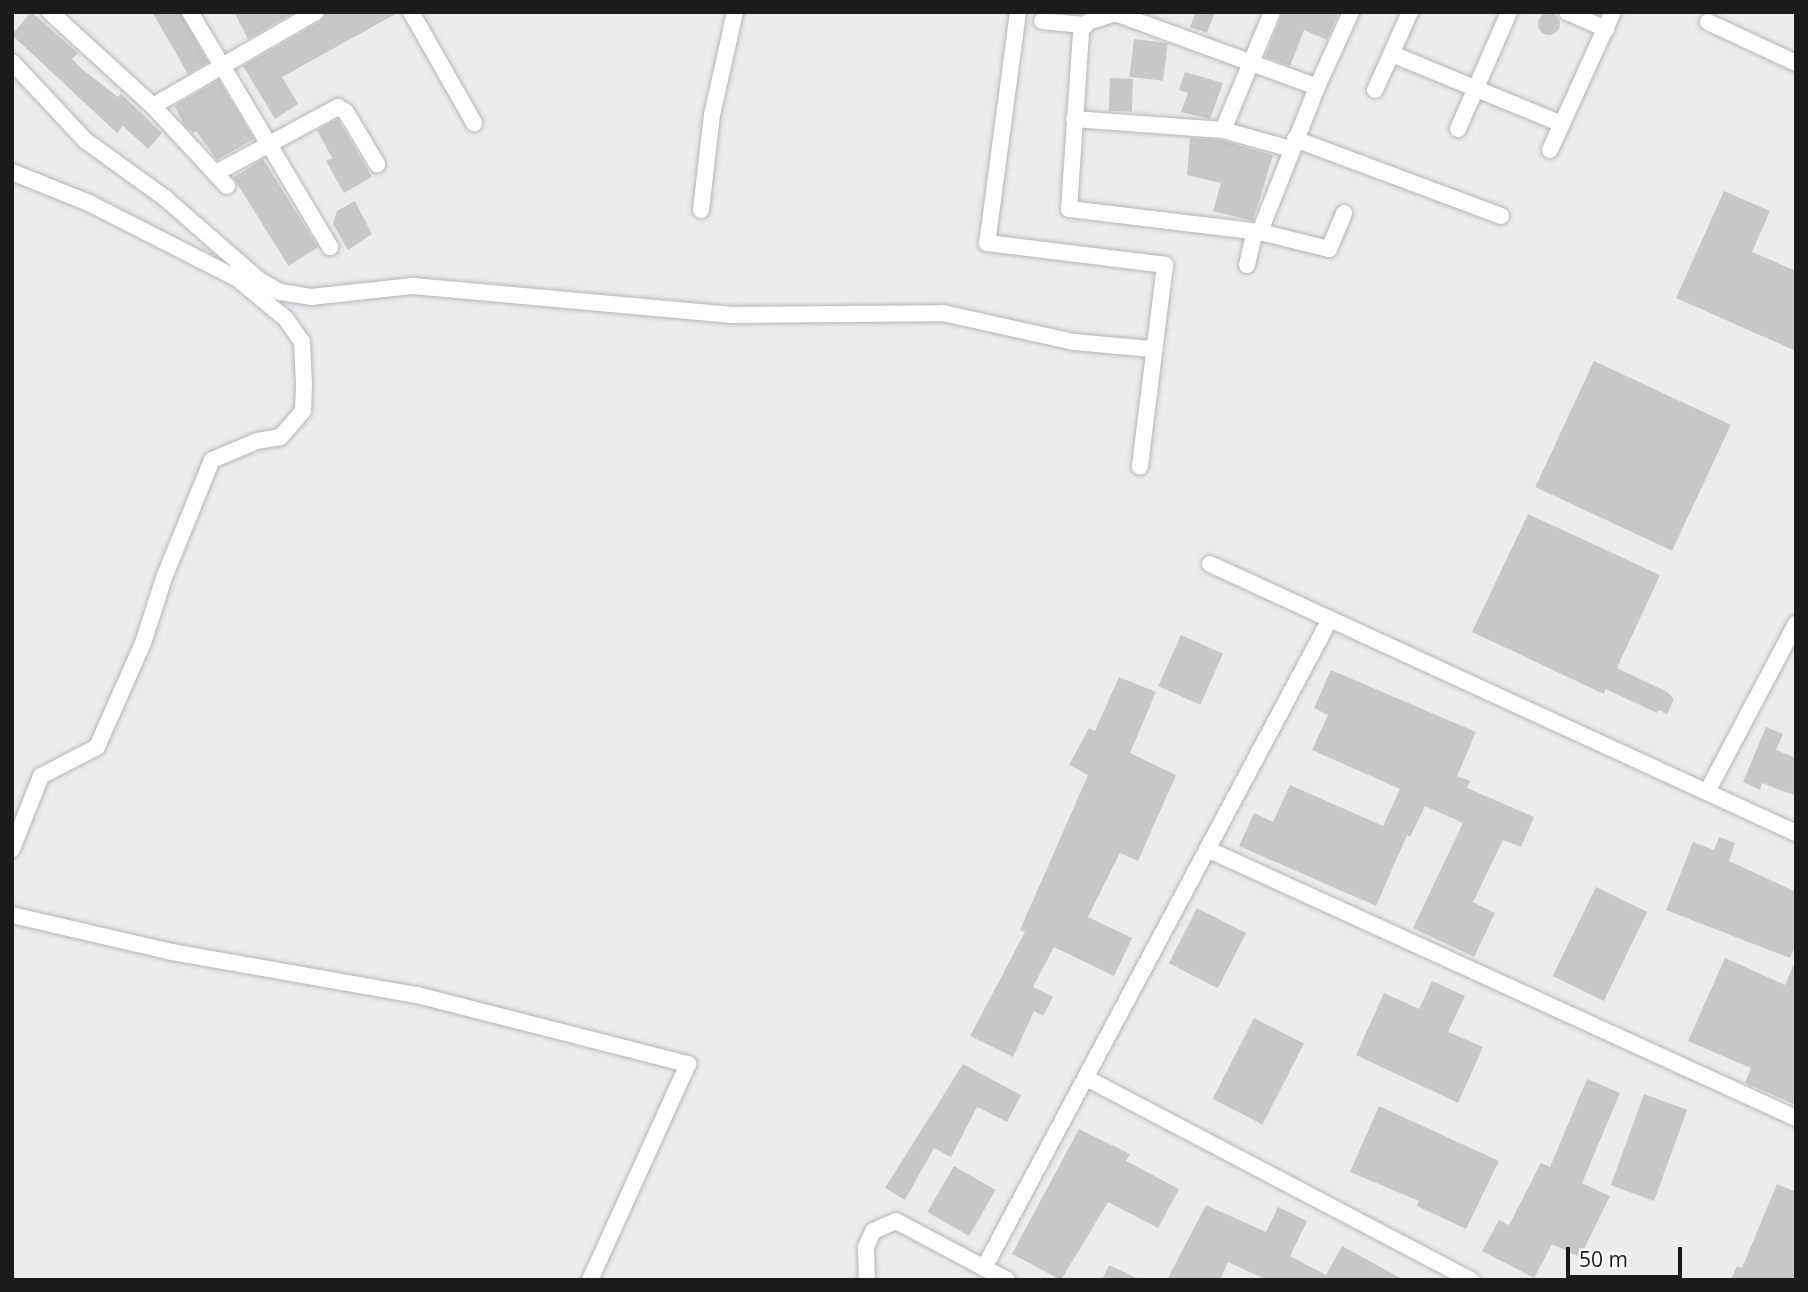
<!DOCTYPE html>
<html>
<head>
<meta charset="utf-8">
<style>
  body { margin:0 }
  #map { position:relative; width:1808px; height:1292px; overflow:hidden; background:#ebecee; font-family:"Open Sans",sans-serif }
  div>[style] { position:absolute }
  .building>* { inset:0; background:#c9c7c5; transform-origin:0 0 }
  .round { border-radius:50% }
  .roads { filter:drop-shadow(0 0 2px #b5b6b8) drop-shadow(0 0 2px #b5b6b8) }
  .street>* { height:16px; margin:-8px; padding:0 8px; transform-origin:8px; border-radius:8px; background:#fff }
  span { translate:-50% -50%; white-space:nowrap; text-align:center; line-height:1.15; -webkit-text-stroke:6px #f8fafc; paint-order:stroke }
  .frame { position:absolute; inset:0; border:14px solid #1b1b1c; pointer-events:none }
  .scale { position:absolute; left:1566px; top:1247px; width:116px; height:32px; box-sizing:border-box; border:4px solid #1b1b1c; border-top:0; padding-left:9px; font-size:21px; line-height:24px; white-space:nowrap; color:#1b1b1c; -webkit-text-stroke:5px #f8fafc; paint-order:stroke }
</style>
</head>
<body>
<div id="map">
  <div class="building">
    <i style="clip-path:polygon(31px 12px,78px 53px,72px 59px,82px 69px,118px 97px,121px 94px,162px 133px,148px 149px,123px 126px,117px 133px,12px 35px)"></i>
    <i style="clip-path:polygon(152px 12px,180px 12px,208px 62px,188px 74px)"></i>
    <i style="clip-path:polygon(234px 12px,292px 12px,293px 13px,248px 39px)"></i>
    <i style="clip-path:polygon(326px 12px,399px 12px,282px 77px,298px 104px,275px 119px,243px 66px,321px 21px)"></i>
    <i style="clip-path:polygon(1196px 12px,1215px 12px,1207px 33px,1190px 27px)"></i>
    <i style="clip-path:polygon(1283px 12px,1339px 12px,1327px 40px,1304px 30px,1290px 66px,1265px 57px)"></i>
    <i class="round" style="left:1538px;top:13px;width:22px;height:22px"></i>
    <i style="left:1134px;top:39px;width:34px;height:38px;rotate:7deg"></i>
    <i style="clip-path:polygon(1185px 72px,1223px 83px,1210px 119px,1181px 112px,1188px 93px,1179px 90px)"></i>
    <i style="left:1110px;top:78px;width:23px;height:33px;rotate:2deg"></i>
    <i style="clip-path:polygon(219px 80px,254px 139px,217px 160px,196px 131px,193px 133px,185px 126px,174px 106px)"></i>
    <i style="clip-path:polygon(338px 119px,372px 177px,344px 193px,326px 161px,332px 158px,317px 130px)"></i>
    <i style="clip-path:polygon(1190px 138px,1221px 140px,1273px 155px,1253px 221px,1213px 211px,1221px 183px,1187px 175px)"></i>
    <i style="left:263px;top:159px;width:104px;height:35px;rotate:58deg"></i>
    <i style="clip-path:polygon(1724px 191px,1770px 211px,1752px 252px,1796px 271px,1796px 351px,1676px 298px)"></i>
    <i style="clip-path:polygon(355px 201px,372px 234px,348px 250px,333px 224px,337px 211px)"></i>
    <i style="left:1594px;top:361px;width:151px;height:139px;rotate:25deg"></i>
    <i style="clip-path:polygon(1528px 514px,1660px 575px,1617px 668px,1667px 692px,1674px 699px,1667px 714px,1659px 710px,1657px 713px,1606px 689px,1604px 694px,1472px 632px)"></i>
    <i style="left:1181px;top:635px;width:46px;height:56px;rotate:24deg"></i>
    <i style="clip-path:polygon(1331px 670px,1476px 732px,1457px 776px,1470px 781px,1467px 788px,1534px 817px,1521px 847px,1503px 840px,1473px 902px,1495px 913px,1474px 957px,1413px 928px,1463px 823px,1425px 806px,1410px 837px,1407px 835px,1376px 906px,1239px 846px,1254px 813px,1273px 822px,1290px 785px,1383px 826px,1400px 789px,1312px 750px,1328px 715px,1314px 708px)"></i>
    <i style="clip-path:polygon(1119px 677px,1156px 692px,1130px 753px,1176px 775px,1138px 861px,1120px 853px,1088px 917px,1132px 938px,1114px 976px,1054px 947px,1033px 987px,1053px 997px,1043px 1016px,1034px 1011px,1013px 1057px,970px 1036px,1025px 932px,1020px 930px,1088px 775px,1069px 765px,1089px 728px,1095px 731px)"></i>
    <i style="clip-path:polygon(1766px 727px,1783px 734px,1776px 750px,1796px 758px,1796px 796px,1762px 783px,1760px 790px,1743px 782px)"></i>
    <i style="clip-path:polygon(1719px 837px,1735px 843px,1729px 861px,1796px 892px,1796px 945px,1790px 958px,1666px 910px,1693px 842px,1714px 850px)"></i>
    <i style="left:1596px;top:887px;width:57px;height:99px;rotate:26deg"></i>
    <i style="left:1197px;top:908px;width:55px;height:62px;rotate:27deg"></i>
    <i style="clip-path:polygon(1725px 958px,1785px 985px,1796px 959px,1796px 1105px,1745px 1083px,1751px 1068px,1688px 1041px)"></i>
    <i style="clip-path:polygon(1432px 981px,1465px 996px,1448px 1032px,1483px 1047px,1458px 1103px,1356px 1055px,1384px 993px,1419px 1009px)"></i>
    <i style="left:1254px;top:1018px;width:56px;height:91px;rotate:27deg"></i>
    <i style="clip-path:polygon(963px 1064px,1021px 1095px,1007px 1122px,977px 1107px,951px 1157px,934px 1148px,905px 1200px,885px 1188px)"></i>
    <i style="clip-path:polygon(1587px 1079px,1620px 1093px,1582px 1183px,1610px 1196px,1580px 1257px,1552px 1244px,1534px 1278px,1482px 1251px,1499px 1220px,1509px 1225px,1541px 1163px,1550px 1167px)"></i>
    <i style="left:1644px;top:1094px;width:46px;height:97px;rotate:20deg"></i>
    <i style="clip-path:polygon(1379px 1106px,1499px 1161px,1466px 1229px,1417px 1206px,1419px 1201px,1350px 1172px)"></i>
    <i style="clip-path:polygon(1079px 1129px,1130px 1154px,1126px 1161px,1179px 1189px,1158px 1228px,1108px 1202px,1061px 1280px,1012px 1254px)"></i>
    <i style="left:954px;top:1166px;width:48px;height:53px;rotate:30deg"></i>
    <i style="clip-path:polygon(1777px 1184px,1796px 1192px,1796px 1280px,1731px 1280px,1737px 1266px,1742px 1268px)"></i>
    <i style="clip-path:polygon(1206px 1205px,1266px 1232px,1278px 1207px,1307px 1221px,1290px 1256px,1326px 1275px,1342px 1246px,1404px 1280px,1267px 1280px,1228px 1262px,1220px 1280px,1167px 1280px)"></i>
    <i style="clip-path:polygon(1109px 1265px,1141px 1280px,1102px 1280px)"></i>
  </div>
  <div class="roads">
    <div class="street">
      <i style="left:50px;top:12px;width:139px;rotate:42.4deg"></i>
      <i style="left:153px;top:106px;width:188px;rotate:-30deg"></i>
      <i style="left:190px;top:12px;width:274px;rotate:59.2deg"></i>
      <i style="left:411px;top:12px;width:128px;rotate:60.4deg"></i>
      <i style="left:1018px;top:12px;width:233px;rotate:97.6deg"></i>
      <i style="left:987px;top:243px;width:179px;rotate:7deg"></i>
      <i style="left:1165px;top:265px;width:203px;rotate:97.1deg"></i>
      <i style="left:1567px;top:12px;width:43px;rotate:23.6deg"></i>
      <i style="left:1115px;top:13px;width:215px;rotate:20.1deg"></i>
      <i style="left:1317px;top:87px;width:156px;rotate:111.5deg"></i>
      <i style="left:1260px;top:232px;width:192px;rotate:-173.1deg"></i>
      <i style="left:1069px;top:209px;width:178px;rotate:-86.1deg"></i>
      <i style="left:1081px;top:31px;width:11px;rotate:-52deg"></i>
      <i style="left:1088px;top:22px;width:28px;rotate:-18deg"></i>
      <i style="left:1042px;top:21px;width:41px;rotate:5.6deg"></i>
      <i style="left:1708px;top:22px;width:97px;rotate:25deg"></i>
      <i style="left:1392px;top:54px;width:184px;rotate:22.4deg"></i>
      <i style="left:12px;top:62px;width:108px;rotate:46.9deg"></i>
      <i style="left:86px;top:141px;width:97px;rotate:35.8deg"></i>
      <i style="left:165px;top:198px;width:123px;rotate:41.1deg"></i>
      <i style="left:258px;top:279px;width:26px;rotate:31deg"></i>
      <i style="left:280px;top:292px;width:31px;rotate:9deg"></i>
      <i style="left:311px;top:297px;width:103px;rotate:-6.2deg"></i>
      <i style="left:413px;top:286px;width:318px;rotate:5.2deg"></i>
      <i style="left:730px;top:315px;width:213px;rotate:-0.5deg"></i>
      <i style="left:943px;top:313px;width:134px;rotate:12.5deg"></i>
      <i style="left:1074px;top:342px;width:78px;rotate:5.1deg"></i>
      <i style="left:1317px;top:87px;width:82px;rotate:-65.6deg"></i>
      <i style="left:1375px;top:90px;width:85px;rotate:-65.8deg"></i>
      <i style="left:153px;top:106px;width:109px;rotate:47.2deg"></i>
      <i style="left:1074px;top:119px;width:149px;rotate:4.2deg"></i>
      <i style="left:1223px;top:130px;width:71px;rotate:15.6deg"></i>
      <i style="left:1458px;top:129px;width:128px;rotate:-66.4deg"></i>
      <i style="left:1223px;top:130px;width:128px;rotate:-67.4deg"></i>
      <i style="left:1295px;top:139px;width:220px;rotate:20.5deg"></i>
      <i style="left:1550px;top:150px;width:152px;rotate:-65.5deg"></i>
      <i style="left:12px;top:172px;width:83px;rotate:21.9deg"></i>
      <i style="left:89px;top:203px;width:167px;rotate:27deg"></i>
      <i style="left:238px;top:279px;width:62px;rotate:39.8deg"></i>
      <i style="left:286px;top:319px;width:28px;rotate:55deg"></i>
      <i style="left:302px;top:342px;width:42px;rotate:87.3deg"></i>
      <i style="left:304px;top:384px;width:27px;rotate:92deg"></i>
      <i style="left:303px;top:411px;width:35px;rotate:131deg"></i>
      <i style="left:280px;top:437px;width:23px;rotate:170deg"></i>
      <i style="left:257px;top:441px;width:49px;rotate:157.1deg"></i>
      <i style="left:212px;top:460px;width:124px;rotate:112.2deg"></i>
      <i style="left:165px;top:575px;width:71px;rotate:107.9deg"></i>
      <i style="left:143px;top:643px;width:114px;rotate:113.9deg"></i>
      <i style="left:97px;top:747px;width:63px;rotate:152.6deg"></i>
      <i style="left:41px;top:776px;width:79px;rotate:111.7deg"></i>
      <i style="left:216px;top:173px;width:139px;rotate:-28.4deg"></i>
      <i style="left:338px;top:107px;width:9px;rotate:32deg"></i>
      <i style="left:346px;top:112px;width:61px;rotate:59.2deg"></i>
      <i style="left:701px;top:210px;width:96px;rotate:-83.4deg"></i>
      <i style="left:712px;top:115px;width:106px;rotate:-77.4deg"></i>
      <i style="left:1260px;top:232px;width:71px;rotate:13.8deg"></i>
      <i style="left:1329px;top:249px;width:39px;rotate:-67deg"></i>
      <i style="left:1247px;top:265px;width:35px;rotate:-77deg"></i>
      <i style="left:1210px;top:564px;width:645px;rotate:24.66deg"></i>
      <i style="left:1708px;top:790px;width:188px;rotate:-62.1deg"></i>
      <i style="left:1207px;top:849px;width:648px;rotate:24.55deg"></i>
      <i style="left:12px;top:915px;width:164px;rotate:13deg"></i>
      <i style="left:172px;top:952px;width:249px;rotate:10deg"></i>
      <i style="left:417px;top:995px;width:280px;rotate:14.3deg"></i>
      <i style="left:688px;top:1064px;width:237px;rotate:114.4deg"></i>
      <i style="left:1088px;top:1079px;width:433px;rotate:27.7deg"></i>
      <i style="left:984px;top:1268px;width:733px;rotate:-61.93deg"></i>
      <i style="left:867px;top:1280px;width:33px;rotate:-92deg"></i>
      <i style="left:866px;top:1247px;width:17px;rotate:-66deg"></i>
      <i style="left:873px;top:1231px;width:25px;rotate:-23deg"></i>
      <i style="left:896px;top:1221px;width:126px;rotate:28deg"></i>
    </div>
  </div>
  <div class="frame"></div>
  <div class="scale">50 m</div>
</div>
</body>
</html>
